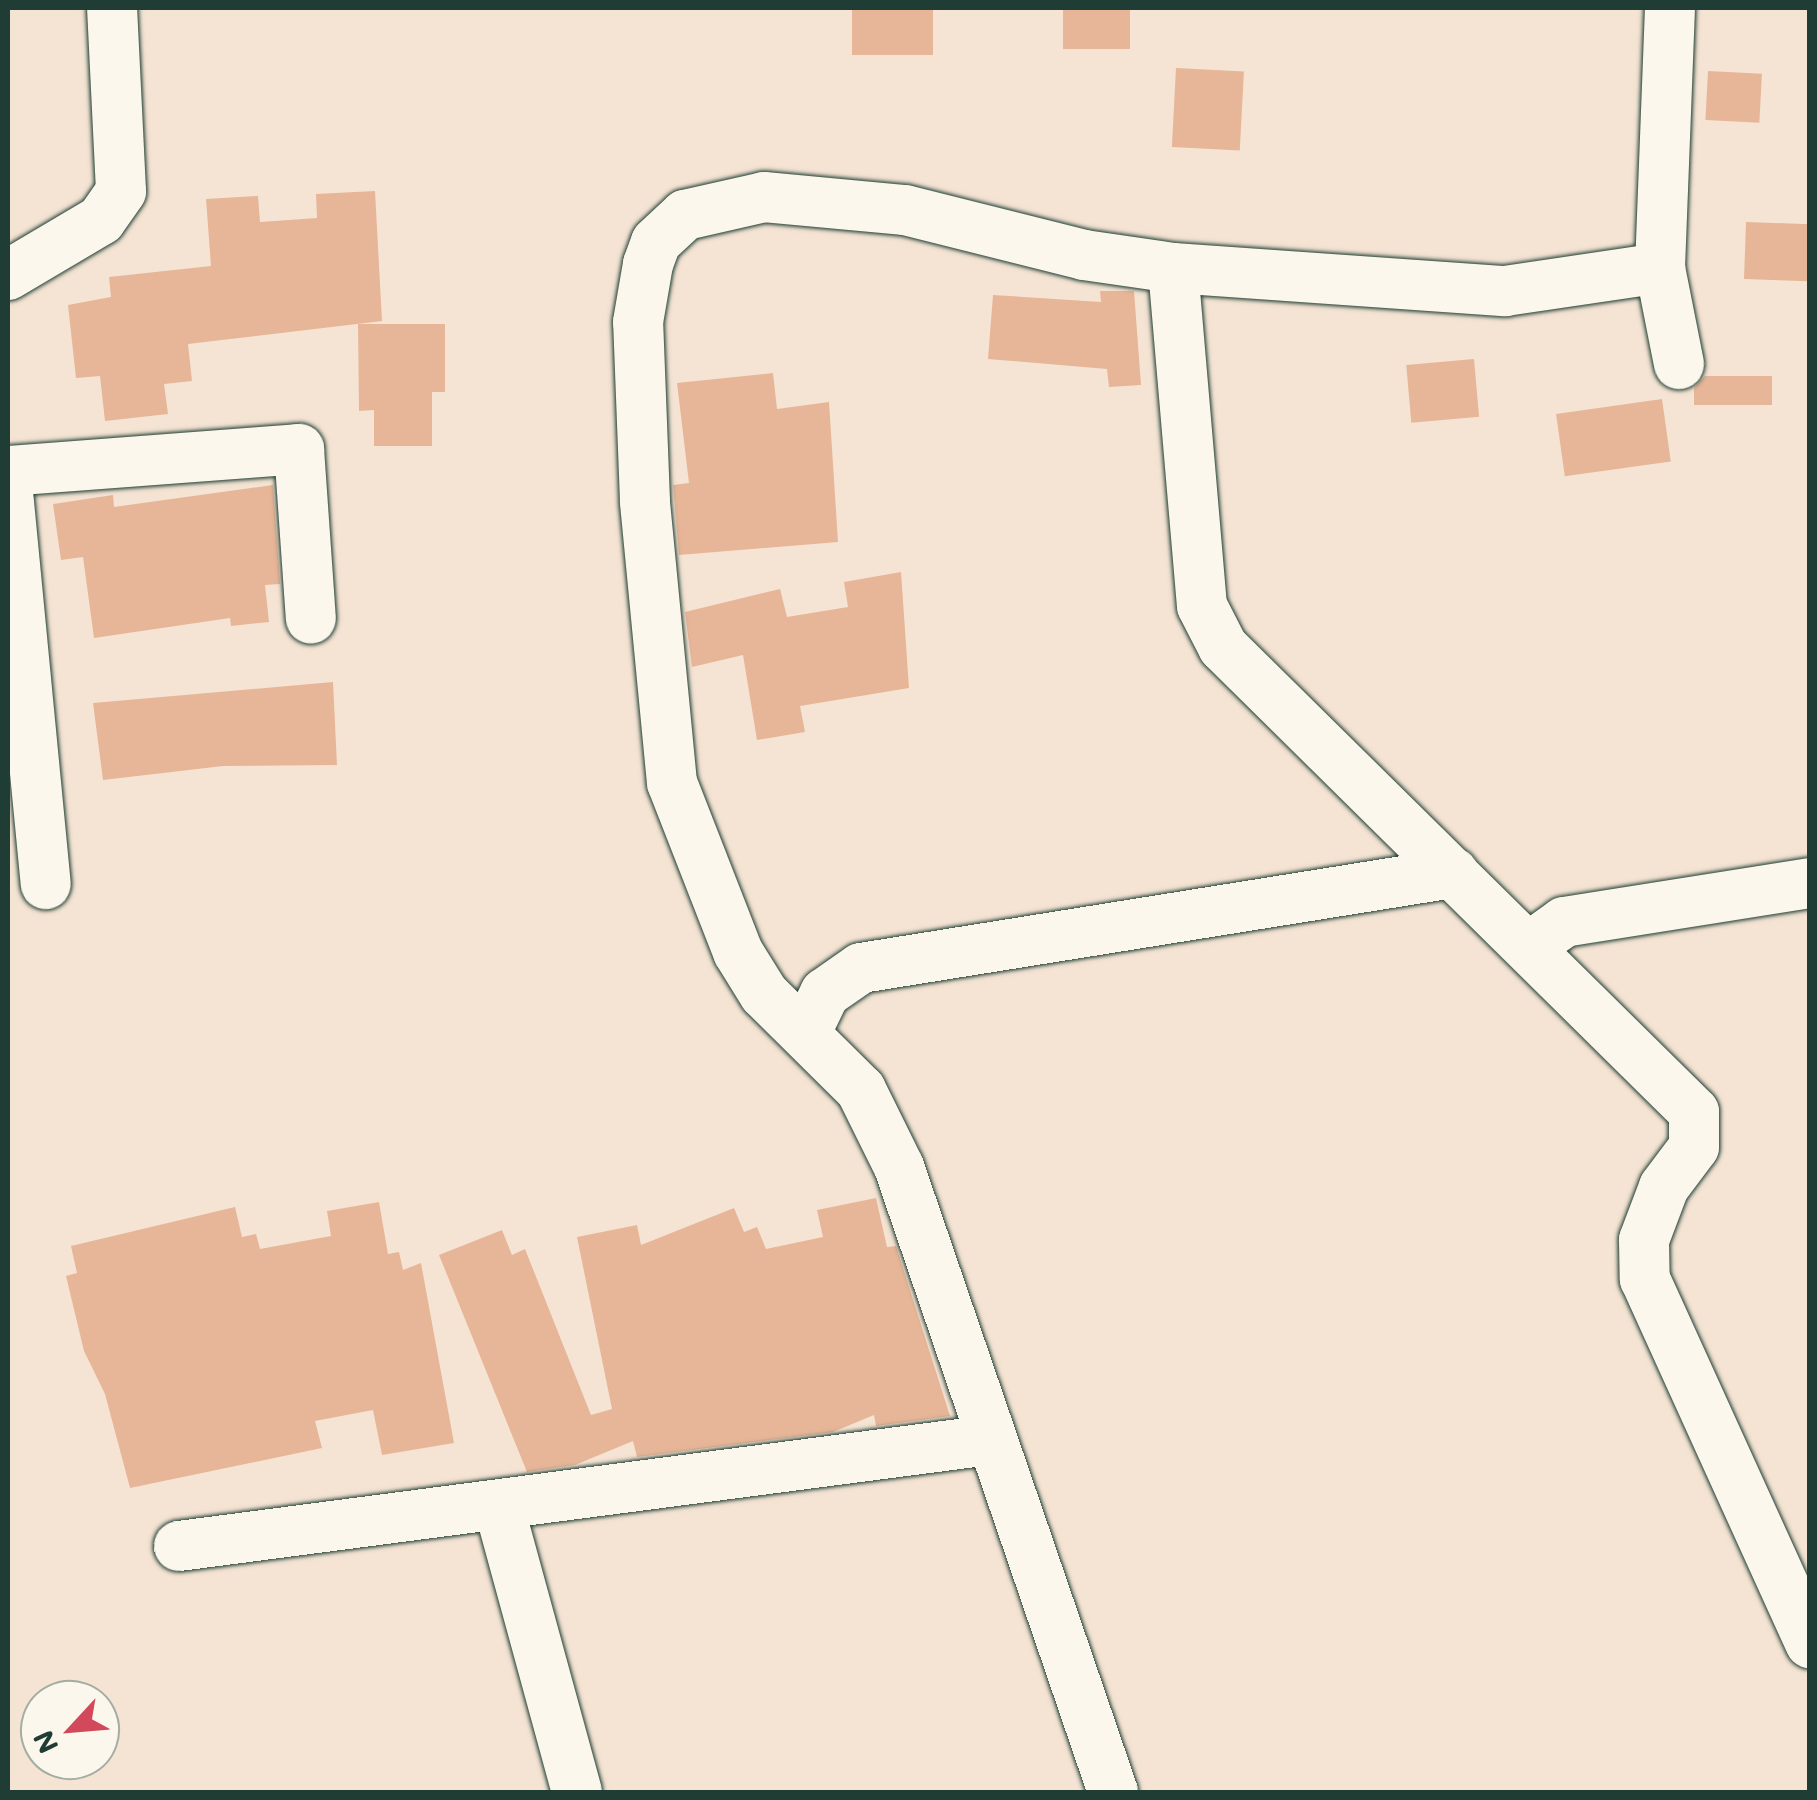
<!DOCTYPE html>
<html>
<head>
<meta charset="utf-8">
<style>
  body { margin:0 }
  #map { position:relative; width:1817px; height:1800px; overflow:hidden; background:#f5e4d3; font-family:Mali,sans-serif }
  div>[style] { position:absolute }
  .building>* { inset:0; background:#e7b698; transform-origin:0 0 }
  .roads { filter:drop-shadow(0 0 2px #1f3d34) drop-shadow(0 0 2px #1f3d34) }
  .minor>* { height:50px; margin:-25px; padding:0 25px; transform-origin:25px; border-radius:25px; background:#fbf7ec }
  span { translate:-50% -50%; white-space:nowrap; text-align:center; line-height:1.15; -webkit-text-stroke:10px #fbf7ec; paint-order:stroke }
  .frame { position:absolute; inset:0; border:10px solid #1f3d34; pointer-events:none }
  .north { position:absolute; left:20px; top:1680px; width:100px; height:100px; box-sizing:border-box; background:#fbf7ec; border:2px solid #a3ada2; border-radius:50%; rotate:244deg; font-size:28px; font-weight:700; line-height:40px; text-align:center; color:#1f3d34 }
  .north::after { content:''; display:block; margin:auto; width:35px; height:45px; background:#d1495b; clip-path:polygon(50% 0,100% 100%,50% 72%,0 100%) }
</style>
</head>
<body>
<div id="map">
  <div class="building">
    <i style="left:852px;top:8px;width:81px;height:47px"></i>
    <i style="left:1063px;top:8px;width:67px;height:41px"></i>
    <i style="left:1176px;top:68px;width:68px;height:79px;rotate:3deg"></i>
    <i style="left:1708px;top:71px;width:54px;height:49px;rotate:3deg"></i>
    <i style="clip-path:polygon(375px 191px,382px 321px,188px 344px,192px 381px,164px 384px,168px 414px,105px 421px,100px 376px,76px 378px,68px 305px,111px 297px,109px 277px,211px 266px,206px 199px,258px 196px,260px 222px,317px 218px,316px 194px)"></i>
    <i style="left:1746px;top:222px;width:64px;height:57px;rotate:2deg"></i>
    <i style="clip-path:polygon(1100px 291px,1134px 291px,1141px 385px,1109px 387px,1107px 369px,988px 359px,993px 295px,1101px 302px)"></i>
    <i style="clip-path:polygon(358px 324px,445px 324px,445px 392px,432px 392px,432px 446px,374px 446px,374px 410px,359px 411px)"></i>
    <i style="left:1474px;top:359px;width:58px;height:68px;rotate:85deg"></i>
    <i style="clip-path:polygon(773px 373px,777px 409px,829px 402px,838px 542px,679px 555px,673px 485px,689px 483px,677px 383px)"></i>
    <i style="clip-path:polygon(1705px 376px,1772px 376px,1772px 405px,1694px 405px,1694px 388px)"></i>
    <i style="left:1662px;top:399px;width:63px;height:107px;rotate:82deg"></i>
    <i style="clip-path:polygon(273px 485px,280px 584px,265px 585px,269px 622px,231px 626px,230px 618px,94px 638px,83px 557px,61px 560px,53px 504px,113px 495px,114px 507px)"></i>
    <i style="clip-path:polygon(901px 572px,909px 688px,800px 706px,805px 732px,757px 740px,743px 655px,692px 667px,685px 612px,780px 589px,787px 617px,848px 607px,844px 582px)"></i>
    <i style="clip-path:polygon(333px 682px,337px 765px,223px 766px,103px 780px,93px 703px)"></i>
    <i style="clip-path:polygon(876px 1198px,887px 1247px,896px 1246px,950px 1416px,876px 1426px,874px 1415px,833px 1432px,637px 1457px,633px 1441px,575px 1465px,527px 1472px,439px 1255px,502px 1230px,512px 1255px,525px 1249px,591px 1415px,612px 1409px,577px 1237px,637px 1225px,641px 1245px,734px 1208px,744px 1232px,757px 1227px,766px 1249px,823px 1237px,817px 1210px)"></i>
    <i style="clip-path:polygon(379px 1202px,388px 1254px,399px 1252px,403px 1270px,421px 1263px,454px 1443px,382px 1455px,373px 1410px,315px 1421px,322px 1448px,130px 1488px,105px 1394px,84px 1351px,66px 1276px,77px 1273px,71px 1246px,235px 1207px,242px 1237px,256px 1234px,260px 1249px,331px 1236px,327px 1211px)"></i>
  </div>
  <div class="roads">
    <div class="minor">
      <i style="left:1173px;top:268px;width:339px;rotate:85.1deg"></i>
      <i style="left:1202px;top:606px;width:46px;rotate:62.9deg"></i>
      <i style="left:1223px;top:647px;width:662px;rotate:44.63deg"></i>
      <i style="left:1694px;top:1112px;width:35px;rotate:90deg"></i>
      <i style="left:1694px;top:1147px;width:50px;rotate:126.9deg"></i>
      <i style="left:1664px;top:1187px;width:57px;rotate:110.7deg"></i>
      <i style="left:1644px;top:1240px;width:39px;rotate:89deg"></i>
      <i style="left:1645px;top:1279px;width:400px;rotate:65.6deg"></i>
      <i style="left:1660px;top:268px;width:98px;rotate:78.8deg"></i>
      <i style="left:8px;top:275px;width:108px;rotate:-30.6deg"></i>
      <i style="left:101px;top:220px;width:35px;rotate:-55deg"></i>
      <i style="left:121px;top:191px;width:183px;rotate:-92.8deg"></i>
      <i style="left:8px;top:471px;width:292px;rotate:-4.3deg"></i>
      <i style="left:299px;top:449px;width:170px;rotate:86deg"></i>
      <i style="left:8px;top:492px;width:394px;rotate:84.5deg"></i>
      <i style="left:1529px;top:947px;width:43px;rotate:-35.5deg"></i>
      <i style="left:1564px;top:922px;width:249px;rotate:-9deg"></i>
      <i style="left:807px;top:1030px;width:41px;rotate:-64.1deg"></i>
      <i style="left:825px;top:993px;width:44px;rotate:-34.8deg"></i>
      <i style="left:861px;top:968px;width:600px;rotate:-9.12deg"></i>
      <i style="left:499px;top:1507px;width:295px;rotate:74.7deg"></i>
      <i style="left:179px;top:1546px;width:818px;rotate:-7.45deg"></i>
      <i style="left:1113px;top:1792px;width:661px;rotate:-108.9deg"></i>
      <i style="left:899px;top:1167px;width:86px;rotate:-116.3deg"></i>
      <i style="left:861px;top:1090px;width:136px;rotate:-135.3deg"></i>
      <i style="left:764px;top:994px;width:49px;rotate:-121.8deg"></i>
      <i style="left:738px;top:952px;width:181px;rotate:-111.3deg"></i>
      <i style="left:672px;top:783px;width:283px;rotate:-95.5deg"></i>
      <i style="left:645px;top:501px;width:179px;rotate:-92.2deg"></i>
      <i style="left:638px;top:322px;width:59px;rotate:-80.2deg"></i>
      <i style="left:648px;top:264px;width:23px;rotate:-70deg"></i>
      <i style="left:656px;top:242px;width:40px;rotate:-43deg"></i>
      <i style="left:685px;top:215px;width:81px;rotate:-12.8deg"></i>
      <i style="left:764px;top:197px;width:142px;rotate:5.3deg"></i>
      <i style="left:905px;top:210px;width:185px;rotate:14.1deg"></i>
      <i style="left:1084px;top:255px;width:90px;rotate:8.3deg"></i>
      <i style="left:1173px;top:268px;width:333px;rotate:4deg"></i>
      <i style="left:1505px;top:291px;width:157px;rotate:-8.4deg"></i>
      <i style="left:1660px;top:268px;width:260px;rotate:-87.8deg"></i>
    </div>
  </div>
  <div class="frame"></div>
  <div class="north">N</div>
</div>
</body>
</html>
